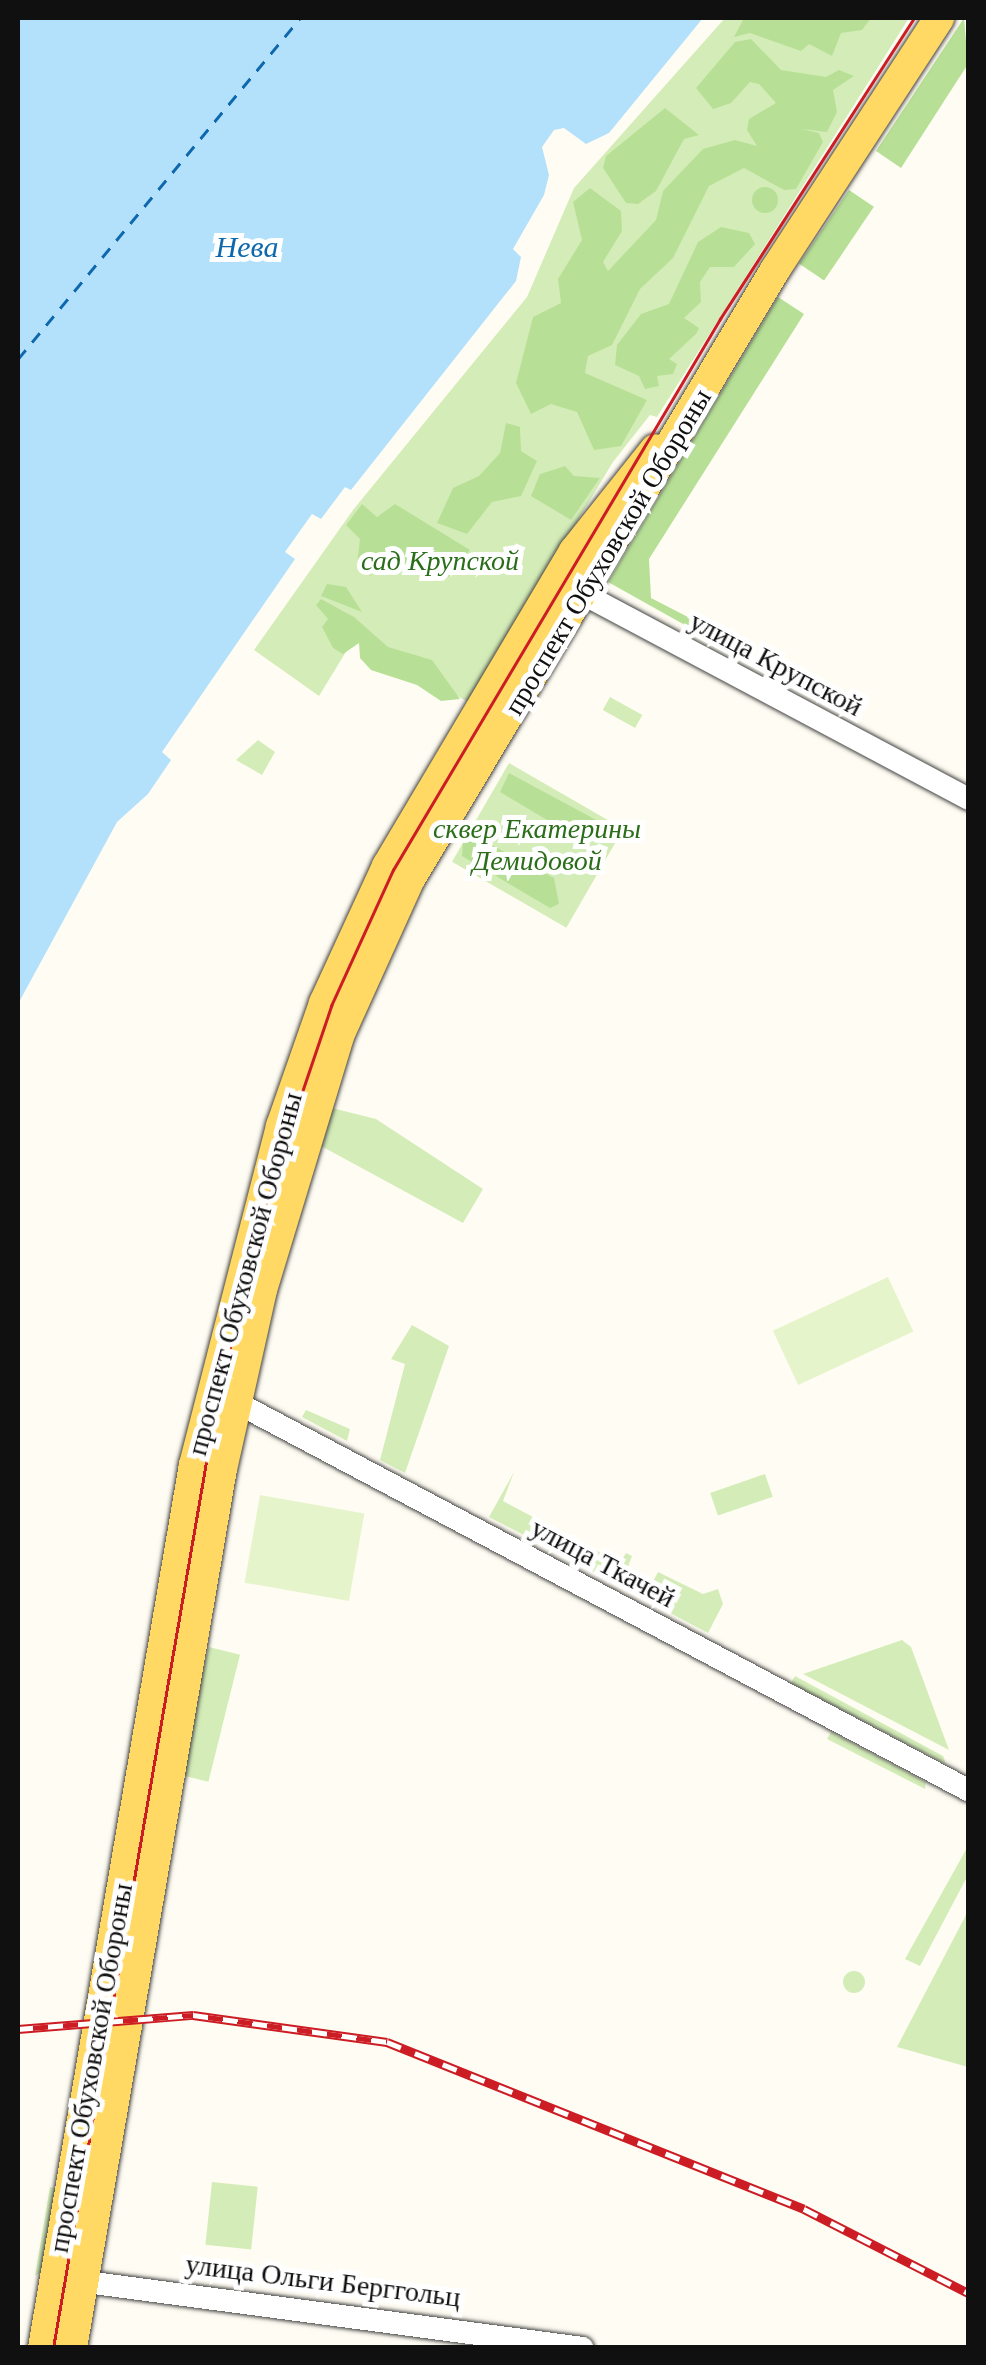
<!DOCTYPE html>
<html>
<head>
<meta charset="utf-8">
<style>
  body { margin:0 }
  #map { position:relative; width:986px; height:2365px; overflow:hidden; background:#fffdf3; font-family:"Times New Roman",serif }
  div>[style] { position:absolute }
  .green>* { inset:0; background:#d4edb8; transform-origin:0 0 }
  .round { border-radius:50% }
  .forest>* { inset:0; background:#b7e096; transform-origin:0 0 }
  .pitch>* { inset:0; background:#e6f4cb; transform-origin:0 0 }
  .water>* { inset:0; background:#b3e0fb }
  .ferry>* { height:2.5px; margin-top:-1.25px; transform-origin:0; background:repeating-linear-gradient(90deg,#0e68ad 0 12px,transparent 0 22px) }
  .roads { filter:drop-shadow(0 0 2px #434343) drop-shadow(0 0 2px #434343) }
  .minor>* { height:22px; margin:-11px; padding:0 11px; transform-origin:11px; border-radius:11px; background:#fff }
  .major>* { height:30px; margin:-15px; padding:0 15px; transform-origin:15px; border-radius:15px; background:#ffd963 }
  .tram>* { height:2.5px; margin:-1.25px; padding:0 1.25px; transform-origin:1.25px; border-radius:1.25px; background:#cc1c24 }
  .rail>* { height:9px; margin-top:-4.5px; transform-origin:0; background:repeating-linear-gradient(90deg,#fff 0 15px,#cc1c24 0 30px); box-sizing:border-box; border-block:2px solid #cc1c24 }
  span { translate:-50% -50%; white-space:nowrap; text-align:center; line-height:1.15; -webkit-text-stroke:10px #fff; paint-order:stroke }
  .street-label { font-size:28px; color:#101010 }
  .park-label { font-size:28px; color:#2b6e1a; font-style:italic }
  .water-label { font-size:30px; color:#0e68ad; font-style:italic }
  .frame { position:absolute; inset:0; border:20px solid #101010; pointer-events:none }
</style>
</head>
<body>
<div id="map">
  <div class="green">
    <i style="clip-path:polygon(725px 18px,909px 18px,657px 417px,650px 415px,613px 462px,468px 702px,355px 637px,319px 696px,254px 650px,353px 510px,527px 297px,574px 188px)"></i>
    <i style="left:610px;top:697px;width:37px;height:15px;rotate:29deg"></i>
    <i style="clip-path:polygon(258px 740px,275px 752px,262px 775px,236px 760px)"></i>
    <i style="left:509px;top:763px;width:132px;height:114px;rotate:30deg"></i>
    <i style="clip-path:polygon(332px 1108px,376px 1119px,483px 1189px,463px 1223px,321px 1146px)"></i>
    <i style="clip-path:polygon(412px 1325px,449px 1346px,405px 1473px,380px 1460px,405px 1364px,391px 1359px)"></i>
    <i style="clip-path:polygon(306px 1410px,350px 1429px,347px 1441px,302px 1417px)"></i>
    <i style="clip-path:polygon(514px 1472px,503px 1501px,550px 1526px,541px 1544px,489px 1517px)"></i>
    <i style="left:765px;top:1474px;width:24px;height:58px;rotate:71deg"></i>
    <i style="clip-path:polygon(571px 1537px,620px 1563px,626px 1553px,632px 1556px,621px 1586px,561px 1555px)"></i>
    <i style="clip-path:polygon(658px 1572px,703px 1594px,718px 1589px,723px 1604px,708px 1633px,644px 1599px)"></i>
    <i style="clip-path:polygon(902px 1640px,911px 1647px,949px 1750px,803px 1674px)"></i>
    <i style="left:209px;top:1647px;width:32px;height:131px;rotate:14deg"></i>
    <i style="clip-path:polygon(795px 1676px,943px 1756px,946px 1764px,791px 1683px)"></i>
    <i style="clip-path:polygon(831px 1732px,926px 1782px,925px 1789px,827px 1739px)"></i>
    <i style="clip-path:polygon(968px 1846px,968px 1875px,920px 1966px,905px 1959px)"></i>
    <i style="clip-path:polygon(968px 1911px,968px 2067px,897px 2047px)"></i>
    <i class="round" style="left:843px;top:1971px;width:22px;height:22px"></i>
    <i style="left:212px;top:2182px;width:46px;height:63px;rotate:6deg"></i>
    <i style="clip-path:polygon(50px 2187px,58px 2189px,45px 2269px,35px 2276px)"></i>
  </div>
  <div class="forest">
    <i style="clip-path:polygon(744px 18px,871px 18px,862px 30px,841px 33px,832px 56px,809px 44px,801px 51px,750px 33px,734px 37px)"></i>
    <i style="clip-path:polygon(964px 18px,968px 64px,901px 168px,876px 151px)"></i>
    <i style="clip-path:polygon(751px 39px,781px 70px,826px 77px,839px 70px,854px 76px,833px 90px,837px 112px,827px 132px,802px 129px,819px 133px,823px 142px,796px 189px,784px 190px,744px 168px,709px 186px,673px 258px,640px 289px,612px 345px,588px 356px,585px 373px,647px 400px,621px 446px,594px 450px,577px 412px,551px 404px,531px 414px,516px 383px,533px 317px,561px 303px,558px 279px,582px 240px,573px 202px,590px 188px,621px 211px,622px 231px,603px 262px,608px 271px,656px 220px,663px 191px,703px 149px,735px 140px,757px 146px,747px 130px,749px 119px,776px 103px,759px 84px,750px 82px,731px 103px,713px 109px,696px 88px,735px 42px)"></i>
    <i style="clip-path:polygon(665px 108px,699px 135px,684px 139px,656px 191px,638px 204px,626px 203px,603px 168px,606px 156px)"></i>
    <i class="round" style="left:752px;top:187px;width:26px;height:26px"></i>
    <i style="left:849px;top:190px;width:30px;height:89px;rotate:34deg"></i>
    <i style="clip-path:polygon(721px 227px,749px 233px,755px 244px,734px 267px,710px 267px,700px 282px,701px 302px,684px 318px,699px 328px,696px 334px,669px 359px,677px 364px,673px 374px,657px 376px,659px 386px,645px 389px,639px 376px,615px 365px,617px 345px,641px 314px,669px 304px,698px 242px)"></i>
    <i style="clip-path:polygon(778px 297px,804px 314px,649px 559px,651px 598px,721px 634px,717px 643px,608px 582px)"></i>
    <i style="clip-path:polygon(506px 423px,520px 427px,521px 451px,537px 461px,521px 496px,492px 502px,467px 534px,437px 523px,453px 488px,479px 476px,500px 453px)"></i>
    <i style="clip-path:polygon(565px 466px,574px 476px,600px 478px,571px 520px,531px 496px,540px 474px)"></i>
    <i style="clip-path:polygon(362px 504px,377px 517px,395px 504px,470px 550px,449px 577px,389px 558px,370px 576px,357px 564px,360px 539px,346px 525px)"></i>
    <i style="clip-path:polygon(327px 584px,346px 587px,362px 612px,321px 596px)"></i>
    <i style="clip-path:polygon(321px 599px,354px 617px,388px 647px,432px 660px,460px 699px,441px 701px,417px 685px,371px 670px,360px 658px,359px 643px,343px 654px,333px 648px,322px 627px,328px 619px,316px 605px)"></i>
    <i style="clip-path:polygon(509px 773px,600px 822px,600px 836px,584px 842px,500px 792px)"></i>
    <i style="clip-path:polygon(473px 835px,554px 878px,559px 904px,550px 908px,462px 856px,463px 841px)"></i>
  </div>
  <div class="pitch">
    <i style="left:888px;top:1277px;width:60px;height:127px;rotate:65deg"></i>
    <i style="left:260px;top:1495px;width:106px;height:89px;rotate:10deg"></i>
  </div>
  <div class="water">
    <i style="clip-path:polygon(18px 18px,703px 18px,609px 133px,586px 144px,564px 128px,554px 130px,542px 147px,549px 175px,544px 195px,513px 249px,521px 257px,516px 281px,351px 490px,345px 487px,321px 519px,312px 514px,285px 552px,295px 559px,162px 752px,171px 760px,148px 794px,117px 822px,18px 1004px)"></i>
  </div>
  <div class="ferry">
    <i style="left:18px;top:359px;width:442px;rotate:-50.4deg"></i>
  </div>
  <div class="roads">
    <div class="minor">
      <i style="left:570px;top:587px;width:451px;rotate:28deg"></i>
      <i style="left:226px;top:1397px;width:840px;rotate:27.91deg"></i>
      <i style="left:71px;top:2280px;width:516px;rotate:7.57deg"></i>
    </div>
    <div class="major">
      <i style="left:43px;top:2348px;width:896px;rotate:-80.3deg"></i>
      <i style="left:194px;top:1465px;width:350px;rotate:-75.6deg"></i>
      <i style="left:281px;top:1126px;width:130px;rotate:-70.7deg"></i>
      <i style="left:324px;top:1003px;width:151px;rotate:-65.3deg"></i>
      <i style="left:387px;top:866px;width:366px;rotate:-59.3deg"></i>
      <i style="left:574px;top:551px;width:130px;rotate:-51.5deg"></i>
      <i style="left:72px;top:2348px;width:892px;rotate:-80.32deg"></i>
      <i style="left:222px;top:1469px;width:183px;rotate:-77.4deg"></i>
      <i style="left:262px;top:1290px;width:265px;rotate:-73.1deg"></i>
      <i style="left:339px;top:1036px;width:172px;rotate:-65.7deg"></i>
      <i style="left:410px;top:879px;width:710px;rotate:-59.06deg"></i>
      <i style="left:775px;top:270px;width:301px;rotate:-56.9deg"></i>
    </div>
  </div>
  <div class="tram">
    <i style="left:53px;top:2348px;width:969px;rotate:-80.2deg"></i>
    <i style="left:218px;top:1393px;width:238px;rotate:-75.4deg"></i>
    <i style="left:278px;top:1163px;width:166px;rotate:-71.3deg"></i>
    <i style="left:331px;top:1006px;width:149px;rotate:-65.5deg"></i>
    <i style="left:393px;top:870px;width:641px;rotate:-59.31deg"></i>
    <i style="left:720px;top:319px;width:358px;rotate:-57.2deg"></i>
  </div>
  <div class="rail">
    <i style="left:18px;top:2029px;width:176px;rotate:-4.6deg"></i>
    <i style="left:193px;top:2015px;width:196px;rotate:7.9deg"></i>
    <i style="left:387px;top:2042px;width:449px;rotate:21.8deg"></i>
    <i style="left:804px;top:2209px;width:184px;rotate:27.1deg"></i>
  </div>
  <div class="street-label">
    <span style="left:608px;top:552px;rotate:-59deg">проспект Обуховской Обороны</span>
    <span style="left:776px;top:664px;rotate:28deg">улица Крупской</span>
    <span style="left:245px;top:1274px;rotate:-75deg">проспект Обуховской Обороны</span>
    <span style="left:603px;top:1563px;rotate:28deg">улица Ткачей</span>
    <span style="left:91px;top:2068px;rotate:-80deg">проспект Обуховской Обороны</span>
    <span style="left:323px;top:2281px;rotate:7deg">улица Ольги Берггольц</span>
  </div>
  <div class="park-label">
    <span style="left:440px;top:561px">сад Крупской</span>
    <span style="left:537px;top:845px">сквер Екатерины<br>Демидовой</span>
  </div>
  <div class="water-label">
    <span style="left:247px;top:247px">Нева</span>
  </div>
  <div class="frame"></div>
</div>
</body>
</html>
